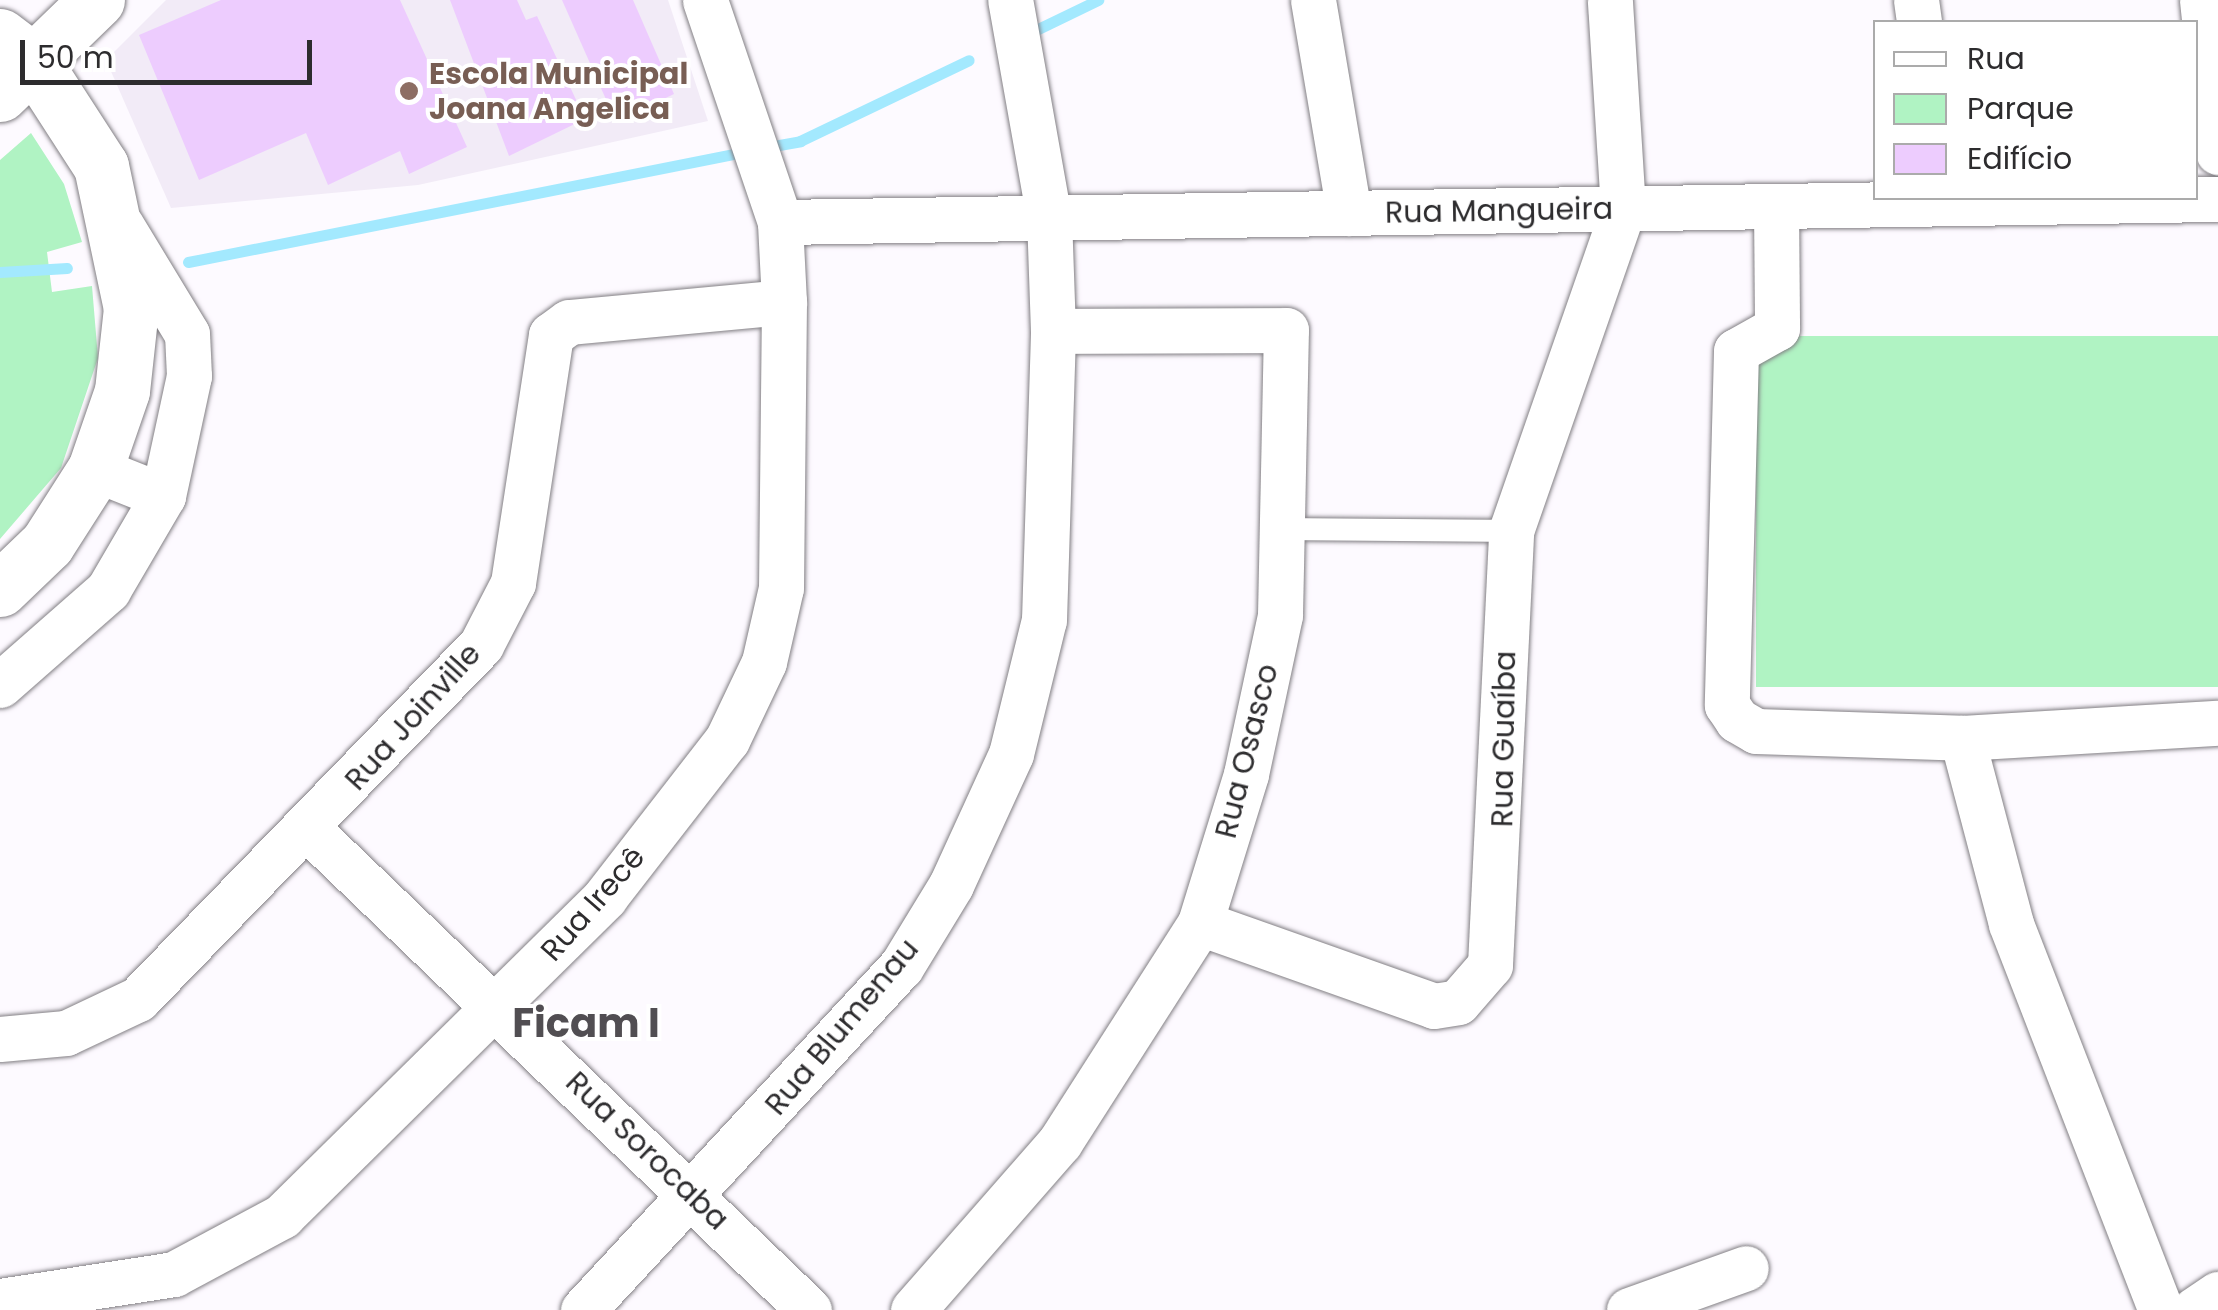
<!DOCTYPE html>
<html>
<head>
<meta charset="utf-8">
<style>
  body { margin:0 }
  #map { position:relative; width:2218px; height:1310px; overflow:hidden; background:#fdfaff; font-family:Poppins,sans-serif }
  div>[style] { position:absolute }
  .built>* { inset:0; background:#f2ebf7 }
  .green>* { inset:0; background:#b0f3c3; transform-origin:0 0 }
  .stream>* { height:11px; margin:-5.5px; padding:0 5.5px; transform-origin:5.5px; border-radius:5.5px; background:#a3e9fe }
  .building>* { inset:0; background:#edccfe }
  .roads { filter:drop-shadow(0 0 2px #827f84) drop-shadow(0 0 2px #827f84) }
  .service>* { height:22px; margin:-11px; padding:0 11px; transform-origin:11px; border-radius:11px; background:#fff }
  .minor>* { height:45px; margin:-22.5px; padding:0 22.5px; transform-origin:22.5px; border-radius:22.5px; background:#fff }
  .tertiary>* { height:55px; margin:-27.5px; padding:0 27.5px; transform-origin:27.5px; border-radius:27.5px; background:#fff }
  .secondary>* { height:55px; margin:-27.5px; padding:0 27.5px; transform-origin:27.5px; border-radius:27.5px; background:#fff }
  .dots>* { width:28px; height:28px; translate:-50% -50%; box-sizing:border-box; border:5px solid #fff; border-radius:50% }
  span { translate:-50% -50%; white-space:nowrap; text-align:center; line-height:1.15; -webkit-text-stroke:8px #fff; paint-order:stroke }
  .education-label { font-size:30px; color:#785e54; font-weight:700 }
  .left { translate:0 -50%; text-align:left }
  .street-label { font-size:30px; color:#2d2c2e }
  .district-label { font-size:40px; color:#514e52; font-weight:700 }
  .legend { position:absolute; left:1873px; top:20px; width:325px; height:180px; box-sizing:border-box; background:#fff; border:2px solid #ababab; margin:0; padding:12px 18px; list-style:none; font-size:30px; color:#2d2c2e }
  .legend li { display:flex; align-items:center; gap:20px; height:50px }
  .legend b { width:50px; border:2px solid #ababab }
  .scale { position:absolute; left:20px; top:40px; width:292px; height:45px; box-sizing:border-box; border:5px solid #2d2c2e; border-top:0; padding-left:12px; font-size:30px; line-height:35px; white-space:nowrap; color:#2d2c2e; -webkit-text-stroke:8px #fff; paint-order:stroke }
</style>
</head>
<body>
<div id="map">
  <div class="built">
    <i style="clip-path:polygon(166px 0,668px 0,708px 121px,418px 185px,171px 208px,106px 60px)"></i>
  </div>
  <div class="green">
    <i style="clip-path:polygon(31px 133px,64px 184px,82px 242px,47px 252px,52px 292px,92px 286px,98px 358px,61px 468px,0 539px,0 160px)"></i>
    <i style="left:2218px;top:336px;width:351px;height:462px;rotate:90deg"></i>
  </div>
  <div class="stream">
    <i style="left:1038px;top:29px;width:67px;rotate:-25.8deg"></i>
    <i style="left:762px;top:148px;width:39px;rotate:-10deg"></i>
    <i style="left:800px;top:141px;width:187px;rotate:-25.6deg"></i>
    <i style="left:188px;top:262px;width:567px;rotate:-11.19deg"></i>
    <i style="left:0;top:272px;width:67px;rotate:-3.4deg"></i>
  </div>
  <div class="building">
    <i style="clip-path:polygon(221px 0,400px 0,467px 147px,409px 174px,400px 151px,328px 185px,306px 133px,199px 180px,139px 35px)"></i>
    <i style="clip-path:polygon(450px 0,517px 0,526px 20px,537px 16px,585px 119px,509px 156px)"></i>
    <i style="clip-path:polygon(562px 0,633px 0,674px 94px,616px 122px)"></i>
  </div>
  <div class="roads">
    <div class="service">
      <i style="left:1289px;top:529px;width:222px;rotate:0.5deg"></i>
    </div>
    <div class="minor">
      <i style="left:1313px;top:0;width:216px;rotate:80.4deg"></i>
      <i style="left:1916px;top:0;width:22px;rotate:82deg"></i>
      <i style="left:2202px;top:0;width:153px;rotate:84deg"></i>
      <i style="left:1776px;top:206px;width:122px;rotate:89.5deg"></i>
      <i style="left:1777px;top:328px;width:47px;rotate:150.7deg"></i>
      <i style="left:1736px;top:351px;width:354px;rotate:91.5deg"></i>
      <i style="left:1727px;top:705px;width:18px;rotate:56deg"></i>
      <i style="left:1737px;top:720px;width:22px;rotate:30deg"></i>
      <i style="left:1756px;top:731px;width:206px;rotate:1.9deg"></i>
      <i style="left:1962px;top:738px;width:256px;rotate:-3.4deg"></i>
      <i style="left:780px;top:222px;width:1438px;rotate:-0.92deg"></i>
      <i style="left:95px;top:469px;width:73px;rotate:21.7deg"></i>
      <i style="left:0;top:685px;width:144px;rotate:-41.3deg"></i>
      <i style="left:108px;top:590px;width:109px;rotate:-59.7deg"></i>
      <i style="left:163px;top:496px;width:123px;rotate:-77.8deg"></i>
      <i style="left:189px;top:376px;width:42px;rotate:-92.7deg"></i>
      <i style="left:187px;top:334px;width:127px;rotate:-121.2deg"></i>
      <i style="left:1962px;top:738px;width:192px;rotate:75.2deg"></i>
      <i style="left:2011px;top:924px;width:414px;rotate:68.8deg"></i>
      <i style="left:309px;top:830px;width:693px;rotate:43.83deg"></i>
      <i style="left:1200px;top:923px;width:248px;rotate:19.5deg"></i>
      <i style="left:1434px;top:1006px;width:24px;rotate:-9deg"></i>
      <i style="left:1458px;top:1002px;width:49px;rotate:-49.1deg"></i>
      <i style="left:1490px;top:965px;width:435px;rotate:-87.2deg"></i>
      <i style="left:1511px;top:531px;width:341px;rotate:-70.8deg"></i>
      <i style="left:1623px;top:209px;width:209px;rotate:-93.6deg"></i>
      <i style="left:0;top:1039px;width:66px;rotate:-5.2deg"></i>
      <i style="left:66px;top:1033px;width:80px;rotate:-25.3deg"></i>
      <i style="left:138px;top:999px;width:493px;rotate:-45.9deg"></i>
      <i style="left:481px;top:645px;width:70px;rotate:-62.7deg"></i>
      <i style="left:513px;top:583px;width:251px;rotate:-81.3deg"></i>
      <i style="left:551px;top:335px;width:22px;rotate:-36deg"></i>
      <i style="left:569px;top:322px;width:216px;rotate:-5.3deg"></i>
      <i style="left:0;top:1301px;width:176px;rotate:-8.8deg"></i>
      <i style="left:174px;top:1274px;width:123px;rotate:-28.2deg"></i>
      <i style="left:282px;top:1216px;width:454px;rotate:-44.6deg"></i>
      <i style="left:605px;top:897px;width:199px;rotate:-52.2deg"></i>
      <i style="left:727px;top:740px;width:86px;rotate:-64.6deg"></i>
      <i style="left:764px;top:662px;width:76px;rotate:-77.1deg"></i>
      <i style="left:781px;top:588px;width:286px;rotate:-89.4deg"></i>
      <i style="left:784px;top:302px;width:80px;rotate:-92.9deg"></i>
      <i style="left:780px;top:222px;width:234px;rotate:-108.7deg"></i>
      <i style="left:583px;top:1310px;width:468px;rotate:-47.2deg"></i>
      <i style="left:901px;top:967px;width:96px;rotate:-58.6deg"></i>
      <i style="left:951px;top:885px;width:144px;rotate:-65.4deg"></i>
      <i style="left:1011px;top:754px;width:138px;rotate:-76.2deg"></i>
      <i style="left:1044px;top:620px;width:289px;rotate:-88.2deg"></i>
      <i style="left:1053px;top:331px;width:113px;rotate:-92deg"></i>
      <i style="left:1049px;top:218px;width:221px;rotate:-100.1deg"></i>
      <i style="left:913px;top:1310px;width:223px;rotate:-48.8deg"></i>
      <i style="left:1060px;top:1142px;width:260px;rotate:-57.4deg"></i>
      <i style="left:1200px;top:923px;width:156px;rotate:-72.8deg"></i>
      <i style="left:1246px;top:774px;width:163px;rotate:-77.9deg"></i>
      <i style="left:1280px;top:615px;width:285px;rotate:-88.8deg"></i>
      <i style="left:1286px;top:330px;width:233px;rotate:179.8deg"></i>
      <i style="left:1629px;top:1310px;width:124px;rotate:-19.7deg"></i>
      <i style="left:2194px;top:1310px;width:29px;rotate:-34deg"></i>
    </div>
    <div class="tertiary">
      <i style="left:0;top:36px;width:41px;rotate:37.1deg"></i>
      <i style="left:33px;top:61px;width:125px;rotate:57.1deg"></i>
      <i style="left:101px;top:166px;width:145px;rotate:78.1deg"></i>
      <i style="left:131px;top:308px;width:83px;rotate:96.2deg"></i>
      <i style="left:122px;top:391px;width:83px;rotate:109.1deg"></i>
      <i style="left:95px;top:469px;width:89px;rotate:122.6deg"></i>
      <i style="left:47px;top:544px;width:65px;rotate:136.2deg"></i>
    </div>
    <div class="secondary">
      <i style="left:0;top:94px;width:135px;rotate:-44.1deg"></i>
    </div>
  </div>
  <div class="dots">
    <i style="left:409px;top:91px;background:#8d6e63"></i>
  </div>
  <div class="education-label">
    <span class="left" style="left:429px;top:91px">Escola Municipal<br>Joana Angelica</span>
  </div>
  <div class="street-label">
    <span style="left:1499px;top:211px;rotate:-1deg">Rua Mangueira</span>
    <span style="left:413px;top:717px;rotate:-48deg">Rua Joinville</span>
    <span style="left:1504px;top:739px;rotate:-89deg">Rua Guaíba</span>
    <span style="left:1247px;top:751px;rotate:-76deg">Rua Osasco</span>
    <span style="left:593px;top:904px;rotate:-49deg">Rua Irecê</span>
    <span style="left:842px;top:1027px;rotate:-50deg">Rua Blumenau</span>
    <span style="left:647px;top:1151px;rotate:44deg">Rua Sorocaba</span>
  </div>
  <div class="district-label">
    <span style="left:586px;top:1023px">Ficam I</span>
  </div>
  <ul class="legend">
  <li><b style="height:12px;background:#fff"></b>Rua</li>
  <li><b style="height:28px;background:#b0f3c3"></b>Parque</li>
  <li><b style="height:28px;background:#edccfe"></b>Edifício</li>
  </ul>
  <div class="scale">50 m</div>
</div>
</body>
</html>
